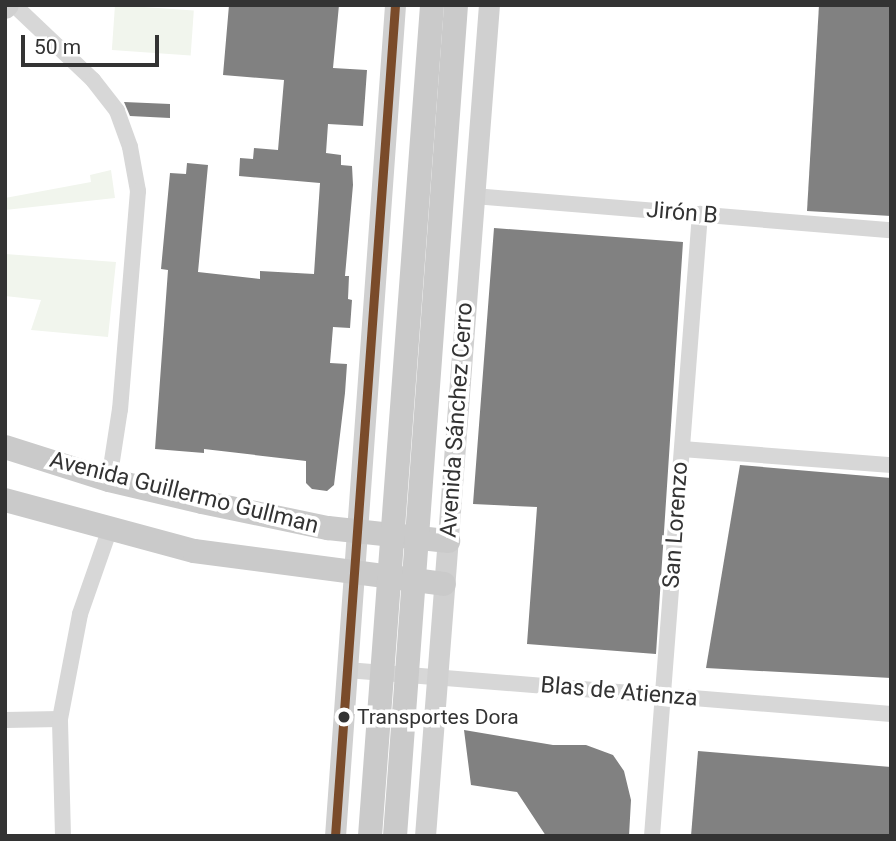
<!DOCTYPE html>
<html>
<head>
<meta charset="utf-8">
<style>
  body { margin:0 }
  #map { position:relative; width:896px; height:841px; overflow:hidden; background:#fff; font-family:Roboto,sans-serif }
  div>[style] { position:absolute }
  .green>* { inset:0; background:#f1f5ed; transform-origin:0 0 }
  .building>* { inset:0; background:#818181 }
  .street>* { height:16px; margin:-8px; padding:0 8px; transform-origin:8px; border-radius:8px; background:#d7d7d7 }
  .secondary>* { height:21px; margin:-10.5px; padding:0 10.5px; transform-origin:10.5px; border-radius:10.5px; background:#d0d0d0 }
  .primary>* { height:24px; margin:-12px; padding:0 12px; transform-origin:12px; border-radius:12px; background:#cacaca }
  .bus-1>* { height:9px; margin:-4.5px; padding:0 4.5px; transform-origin:4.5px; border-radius:4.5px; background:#7a4b2a }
  .dots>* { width:19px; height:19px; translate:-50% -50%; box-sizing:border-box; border:4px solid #fff; border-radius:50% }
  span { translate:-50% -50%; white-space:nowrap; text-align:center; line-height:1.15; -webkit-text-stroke:7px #fff; paint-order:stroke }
  .bus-label { font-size:21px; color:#333 }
  .left { translate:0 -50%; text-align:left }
  .street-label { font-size:23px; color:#333 }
  .frame { position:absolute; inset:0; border:7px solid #333; pointer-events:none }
  .scale { position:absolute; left:21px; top:35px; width:138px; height:32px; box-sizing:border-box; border:4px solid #333; border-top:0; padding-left:9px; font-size:21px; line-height:24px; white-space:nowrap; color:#333; -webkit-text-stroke:5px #fff; paint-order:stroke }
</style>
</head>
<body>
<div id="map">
  <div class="green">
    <i style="left:115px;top:5px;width:79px;height:45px;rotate:4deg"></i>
    <i style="clip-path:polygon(111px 170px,115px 198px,5px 210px,5px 198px,91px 182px,90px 175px)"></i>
    <i style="clip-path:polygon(5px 254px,116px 262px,108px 337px,31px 330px,41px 300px,5px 296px)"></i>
  </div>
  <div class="building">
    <i style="clip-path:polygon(229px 5px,339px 5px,333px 68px,367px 70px,363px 126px,328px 124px,326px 153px,341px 155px,341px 165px,352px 166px,353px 185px,345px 276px,349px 276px,348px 299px,352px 300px,350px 328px,333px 327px,330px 363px,347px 364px,345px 393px,334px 485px,327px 491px,312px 489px,306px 483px,306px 461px,204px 449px,204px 453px,155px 449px,168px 270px,161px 269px,170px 173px,186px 174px,187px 163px,208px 165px,198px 272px,260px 279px,260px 271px,314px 274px,320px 183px,239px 176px,240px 158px,253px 159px,254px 148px,278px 150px,284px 80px,223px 75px)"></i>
    <i style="clip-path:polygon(819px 5px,891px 5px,891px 216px,807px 211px)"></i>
    <i style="clip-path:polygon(124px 102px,170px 104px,170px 118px,130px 116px)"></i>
    <i style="clip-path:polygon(494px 228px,683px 242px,656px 654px,527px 644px,537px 507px,473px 504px)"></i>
    <i style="clip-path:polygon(740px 465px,891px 478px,891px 678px,706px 668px)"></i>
    <i style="clip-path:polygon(464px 730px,553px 745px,586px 745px,613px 755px,624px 771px,631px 800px,629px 836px,546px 836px,517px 792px,471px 785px)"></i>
    <i style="clip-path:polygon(698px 751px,891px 767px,891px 836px,691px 836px)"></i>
  </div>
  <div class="street">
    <i style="left:14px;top:5px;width:109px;rotate:43.5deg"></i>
    <i style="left:93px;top:80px;width:39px;rotate:52deg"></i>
    <i style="left:117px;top:111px;width:38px;rotate:70deg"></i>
    <i style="left:130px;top:147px;width:45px;rotate:79.7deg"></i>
    <i style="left:138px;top:191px;width:219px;rotate:94.7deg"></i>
    <i style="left:120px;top:409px;width:72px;rotate:98.8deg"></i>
    <i style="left:474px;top:196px;width:418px;rotate:4.7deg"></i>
    <i style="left:682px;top:449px;width:210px;rotate:4.4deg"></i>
    <i style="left:347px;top:670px;width:546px;rotate:4.62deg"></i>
    <i style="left:5px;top:720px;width:55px;rotate:-1deg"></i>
    <i style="left:63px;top:836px;width:117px;rotate:-91.5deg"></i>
    <i style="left:60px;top:719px;width:107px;rotate:-79.2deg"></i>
    <i style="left:80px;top:614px;width:88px;rotate:-70.7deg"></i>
    <i style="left:652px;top:836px;width:624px;rotate:-85.59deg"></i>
  </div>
  <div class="secondary">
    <i style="left:5px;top:8px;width:4px;rotate:-45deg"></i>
    <i style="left:335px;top:836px;width:833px;rotate:-85.87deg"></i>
    <i style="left:425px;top:836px;width:833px;rotate:-85.6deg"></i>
  </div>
  <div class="primary">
    <i style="left:5px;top:447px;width:109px;rotate:17.6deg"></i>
    <i style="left:109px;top:480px;width:96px;rotate:13.3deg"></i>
    <i style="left:202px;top:502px;width:129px;rotate:11.7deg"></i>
    <i style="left:328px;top:528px;width:121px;rotate:6.2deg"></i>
    <i style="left:5px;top:500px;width:196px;rotate:15.1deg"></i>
    <i style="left:194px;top:551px;width:252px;rotate:7.5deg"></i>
    <i style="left:370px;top:836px;width:833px;rotate:-85.73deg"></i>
    <i style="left:395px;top:836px;width:833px;rotate:-85.8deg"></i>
  </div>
  <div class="bus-1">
    <i style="left:335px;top:836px;width:833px;rotate:-85.87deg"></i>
  </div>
  <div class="dots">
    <i style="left:344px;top:717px;background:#333"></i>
  </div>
  <div class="bus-label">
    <span class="left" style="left:357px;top:717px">Transportes Dora</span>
  </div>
  <div class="street-label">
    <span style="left:682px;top:213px;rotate:5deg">Jirón B</span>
    <span style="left:457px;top:420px;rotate:-86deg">Avenida Sánchez Cerro</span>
    <span style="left:184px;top:493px;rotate:14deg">Avenida Guillermo Gullman</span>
    <span style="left:676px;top:525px;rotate:-86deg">San Lorenzo</span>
    <span style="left:619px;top:692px;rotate:5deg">Blas de Atienza</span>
  </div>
  <div class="frame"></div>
  <div class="scale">50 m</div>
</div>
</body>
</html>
